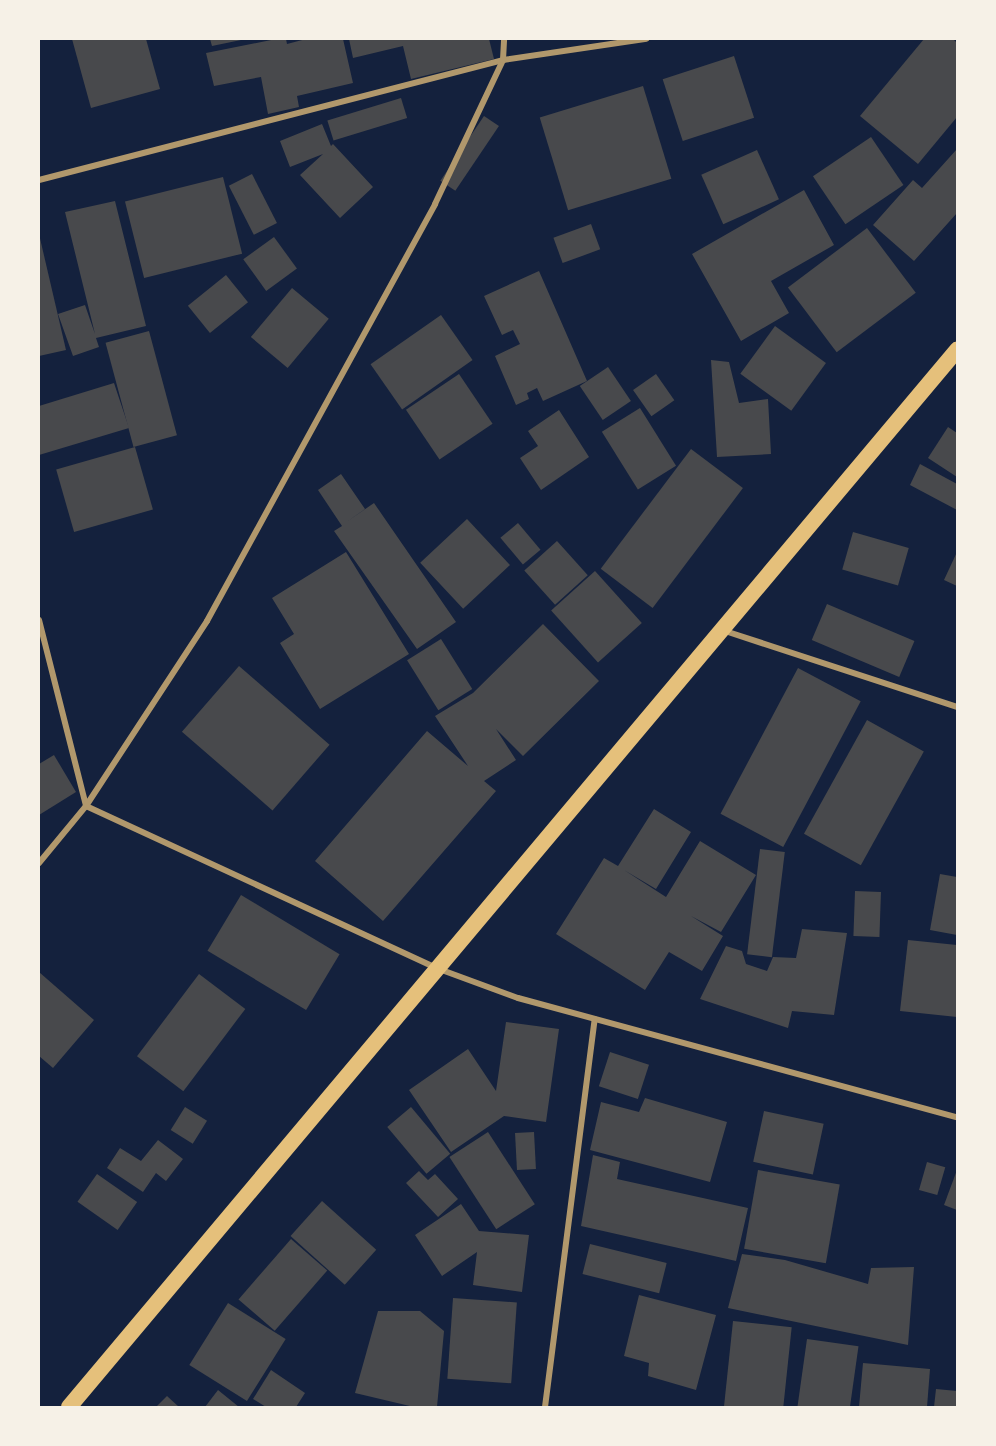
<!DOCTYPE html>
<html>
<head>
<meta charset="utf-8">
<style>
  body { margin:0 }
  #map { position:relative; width:996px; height:1446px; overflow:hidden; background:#14213d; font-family:"Work Sans",sans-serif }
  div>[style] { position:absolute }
  .building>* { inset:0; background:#48494c; transform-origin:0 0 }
  .minor>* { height:6px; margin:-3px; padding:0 3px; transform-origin:3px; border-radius:3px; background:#b1986c }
  .trunk>* { height:16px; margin:-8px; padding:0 8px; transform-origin:8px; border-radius:8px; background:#e5c07b }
  span { translate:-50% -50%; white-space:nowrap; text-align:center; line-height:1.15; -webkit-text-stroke:6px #f6f1e7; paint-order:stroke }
  .frame { position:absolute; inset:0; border:40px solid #f6f1e7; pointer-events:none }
</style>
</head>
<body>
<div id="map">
  <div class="building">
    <i style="clip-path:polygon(72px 39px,146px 39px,160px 89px,91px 108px)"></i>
    <i style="clip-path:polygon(210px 39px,240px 39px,241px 40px,212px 46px)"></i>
    <i style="clip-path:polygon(276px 39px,286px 39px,287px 44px,306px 39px,343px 39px,353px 83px,297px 96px,299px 107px,268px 114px,261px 77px,214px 86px,206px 53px)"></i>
    <i style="clip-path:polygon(349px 39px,489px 39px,494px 59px,411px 79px,403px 46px,353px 58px)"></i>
    <i style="clip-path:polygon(924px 39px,953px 39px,957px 43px,957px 117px,918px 164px,860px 116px)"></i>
    <i style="left:734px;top:56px;width:65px;height:75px;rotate:72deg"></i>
    <i style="left:643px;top:86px;width:97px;height:108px;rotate:73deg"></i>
    <i style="left:401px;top:98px;width:21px;height:77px;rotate:73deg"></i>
    <i style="left:484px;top:116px;width:18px;height:78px;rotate:34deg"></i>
    <i style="clip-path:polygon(322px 124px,331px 146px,333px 144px,373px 187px,340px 218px,300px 175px,323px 154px,290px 167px,280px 141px)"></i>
    <i style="left:871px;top:137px;width:58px;height:70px;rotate:56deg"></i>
    <i style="clip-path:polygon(957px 149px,957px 213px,914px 261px,873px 225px,913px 180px,922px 188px)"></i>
    <i style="left:757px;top:150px;width:54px;height:61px;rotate:66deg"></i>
    <i style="left:252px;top:174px;width:55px;height:26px;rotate:63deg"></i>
    <i style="left:223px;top:177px;width:79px;height:101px;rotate:76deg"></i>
    <i style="clip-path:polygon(804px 190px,834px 245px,771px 281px,789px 313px,741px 341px,692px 254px)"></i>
    <i style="clip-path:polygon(115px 201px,146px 326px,96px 338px,99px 347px,73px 356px,58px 314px,85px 305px,95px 334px,65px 212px)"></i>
    <i style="left:591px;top:224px;width:27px;height:40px;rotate:70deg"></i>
    <i style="left:867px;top:228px;width:81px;height:99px;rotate:53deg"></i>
    <i style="clip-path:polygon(39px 234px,66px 350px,39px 356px)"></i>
    <i style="left:274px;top:237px;width:39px;height:38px;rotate:54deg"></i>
    <i style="clip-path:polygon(539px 271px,587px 381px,543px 401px,537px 388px,527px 393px,529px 399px,516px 405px,495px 356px,520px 344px,513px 330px,502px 335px,484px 296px)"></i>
    <i style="left:226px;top:275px;width:35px;height:49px;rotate:51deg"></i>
    <i style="left:292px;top:288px;width:48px;height:64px;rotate:40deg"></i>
    <i style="left:441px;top:315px;width:55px;height:86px;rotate:55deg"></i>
    <i style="left:775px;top:326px;width:63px;height:59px;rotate:36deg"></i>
    <i style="left:149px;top:331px;width:108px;height:45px;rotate:75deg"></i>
    <i style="clip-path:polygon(711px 360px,729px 362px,739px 403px,768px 399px,771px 454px,717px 457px)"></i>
    <i style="left:608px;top:367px;width:41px;height:34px;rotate:56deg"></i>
    <i style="left:459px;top:374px;width:60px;height:64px;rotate:56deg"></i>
    <i style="left:656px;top:374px;width:32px;height:28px;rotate:55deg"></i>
    <i style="clip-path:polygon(114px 383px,129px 428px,39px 455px,39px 406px)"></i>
    <i style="left:640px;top:408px;width:68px;height:45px;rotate:58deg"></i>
    <i style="clip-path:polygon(559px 410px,589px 457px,541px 490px,520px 458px,538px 446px,528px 431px)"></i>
    <i style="clip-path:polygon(948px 427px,957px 433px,957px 477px,928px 458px)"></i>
    <i style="left:135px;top:447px;width:65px;height:82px;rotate:74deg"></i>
    <i style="left:691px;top:449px;width:65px;height:150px;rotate:37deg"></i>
    <i style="clip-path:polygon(920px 464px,957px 484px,957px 510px,910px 485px)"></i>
    <i style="clip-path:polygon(341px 474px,365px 509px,345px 523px,374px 503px,456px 622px,417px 649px,334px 531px,342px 526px,318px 490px)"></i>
    <i style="left:467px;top:519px;width:63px;height:64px;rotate:47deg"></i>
    <i style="left:518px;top:523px;width:35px;height:23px;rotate:50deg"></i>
    <i style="left:853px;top:532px;width:58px;height:39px;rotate:16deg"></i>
    <i style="left:557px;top:541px;width:46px;height:44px;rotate:48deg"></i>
    <i style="clip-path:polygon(346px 552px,409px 654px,320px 709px,280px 643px,294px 634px,272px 598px)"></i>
    <i style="clip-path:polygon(957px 552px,957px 586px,944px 580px)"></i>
    <i style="left:595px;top:571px;width:70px;height:59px;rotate:48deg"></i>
    <i style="left:827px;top:604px;width:95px;height:39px;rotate:23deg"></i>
    <i style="clip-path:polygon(543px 624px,599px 681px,523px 756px,496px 729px,516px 760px,484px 781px,496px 791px,383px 921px,315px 861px,427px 731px,468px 766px,435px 716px,473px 693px)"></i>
    <i style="left:441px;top:639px;width:59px;height:40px;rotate:58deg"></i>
    <i style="left:239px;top:666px;width:120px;height:87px;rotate:41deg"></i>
    <i style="left:798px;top:668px;width:71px;height:165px;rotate:28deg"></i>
    <i style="left:867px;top:720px;width:65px;height:130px;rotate:29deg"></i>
    <i style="clip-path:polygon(54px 755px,76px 792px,39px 815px,39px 764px)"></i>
    <i style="clip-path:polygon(654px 809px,691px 832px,656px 889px,624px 870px,666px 897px,700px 841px,756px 875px,721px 932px,691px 916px,723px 936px,702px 971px,669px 952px,645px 990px,556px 934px,604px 858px,618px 866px)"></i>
    <i style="left:760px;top:849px;width:25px;height:106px;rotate:7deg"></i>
    <i style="clip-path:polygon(940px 874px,957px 877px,957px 935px,930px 930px)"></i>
    <i style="left:855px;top:891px;width:26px;height:45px;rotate:2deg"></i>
    <i style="left:241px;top:895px;width:115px;height:65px;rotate:31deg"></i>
    <i style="clip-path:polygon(802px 929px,847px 933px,834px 1015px,792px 1011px,788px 1028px,700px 999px,726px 946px,742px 951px,746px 964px,767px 971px,773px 957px,796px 958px)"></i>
    <i style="clip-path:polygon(908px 940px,957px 945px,957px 1017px,900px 1011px)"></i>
    <i style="clip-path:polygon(39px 972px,94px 1020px,53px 1068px,39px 1056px)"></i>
    <i style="left:199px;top:974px;width:58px;height:103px;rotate:37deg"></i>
    <i style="clip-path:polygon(506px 1022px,559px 1029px,546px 1122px,504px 1116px,451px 1152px,409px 1090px,468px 1049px,496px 1091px)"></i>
    <i style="left:610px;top:1052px;width:41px;height:36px;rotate:18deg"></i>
    <i style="clip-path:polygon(645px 1098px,727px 1122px,710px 1182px,590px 1150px,601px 1102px,639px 1112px)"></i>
    <i style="left:185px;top:1107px;width:26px;height:27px;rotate:32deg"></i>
    <i style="left:411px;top:1107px;width:61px;height:31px;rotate:50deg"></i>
    <i style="left:764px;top:1111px;width:61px;height:52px;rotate:12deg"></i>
    <i style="left:488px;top:1132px;width:86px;height:46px;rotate:57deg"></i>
    <i style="left:534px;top:1132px;width:37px;height:19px;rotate:87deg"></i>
    <i style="clip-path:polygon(158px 1140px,183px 1159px,166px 1181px,156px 1173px,143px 1192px,107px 1168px,120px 1148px,141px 1161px)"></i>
    <i style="clip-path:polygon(593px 1155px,620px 1162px,617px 1179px,748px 1208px,736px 1261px,581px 1226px)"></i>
    <i style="left:927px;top:1162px;width:19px;height:29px;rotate:16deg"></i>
    <i style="left:758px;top:1170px;width:83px;height:80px;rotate:10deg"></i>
    <i style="clip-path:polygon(957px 1170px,957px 1210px,944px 1205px)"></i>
    <i style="clip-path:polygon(419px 1171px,428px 1180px,435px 1174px,458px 1199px,438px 1217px,406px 1183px)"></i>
    <i style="left:97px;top:1174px;width:49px;height:34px;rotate:35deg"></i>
    <i style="left:322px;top:1201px;width:73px;height:47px;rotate:42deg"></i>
    <i style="clip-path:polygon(461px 1204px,479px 1231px,529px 1235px,522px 1292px,473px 1285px,477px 1252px,442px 1276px,415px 1235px)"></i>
    <i style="left:291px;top:1239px;width:48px;height:80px;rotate:41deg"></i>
    <i style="left:590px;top:1244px;width:79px;height:31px;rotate:14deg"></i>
    <i style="clip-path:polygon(742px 1254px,785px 1260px,868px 1284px,871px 1268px,914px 1267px,908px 1345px,728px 1308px)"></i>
    <i style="clip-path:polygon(639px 1295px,716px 1315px,696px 1390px,648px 1376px,649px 1363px,624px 1356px)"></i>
    <i style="left:453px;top:1298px;width:64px;height:81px;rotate:4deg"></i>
    <i style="left:228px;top:1303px;width:68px;height:73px;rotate:32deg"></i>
    <i style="clip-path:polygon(378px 1311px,420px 1311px,444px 1331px,437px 1407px,414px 1407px,355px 1393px)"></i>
    <i style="left:733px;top:1321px;width:59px;height:87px;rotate:6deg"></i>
    <i style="left:807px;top:1339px;width:52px;height:68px;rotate:8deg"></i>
    <i style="clip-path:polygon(863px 1363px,930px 1369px,927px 1407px,859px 1407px)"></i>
    <i style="clip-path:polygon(271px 1370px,305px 1393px,296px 1407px,266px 1407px,253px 1399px)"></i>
    <i style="clip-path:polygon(936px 1389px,957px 1391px,957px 1407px,934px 1407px)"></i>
    <i style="clip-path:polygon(218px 1390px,239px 1407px,205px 1407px)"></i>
    <i style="clip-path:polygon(167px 1396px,179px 1407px,156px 1407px)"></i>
  </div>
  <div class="minor">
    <i style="left:39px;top:180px;width:479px;rotate:-14.5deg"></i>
    <i style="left:503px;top:60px;width:145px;rotate:-8.4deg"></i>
    <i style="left:39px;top:620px;width:192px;rotate:75.8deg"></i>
    <i style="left:86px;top:806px;width:389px;rotate:24.8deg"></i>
    <i style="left:439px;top:969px;width:84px;rotate:20.2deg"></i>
    <i style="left:518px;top:998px;width:455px;rotate:15.2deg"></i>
    <i style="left:725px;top:631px;width:244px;rotate:18.1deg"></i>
    <i style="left:39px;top:863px;width:74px;rotate:-50.5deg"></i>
    <i style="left:86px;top:806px;width:221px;rotate:-56.8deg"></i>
    <i style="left:207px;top:621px;width:475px;rotate:-61.3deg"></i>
    <i style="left:435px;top:204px;width:159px;rotate:-64.7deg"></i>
    <i style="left:503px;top:60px;width:21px;rotate:-87deg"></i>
    <i style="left:545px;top:1407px;width:391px;rotate:-82.7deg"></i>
  </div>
  <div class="trunk">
    <i style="left:69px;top:1407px;width:1381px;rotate:-49.97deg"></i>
  </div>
  <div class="frame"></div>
</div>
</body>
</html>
